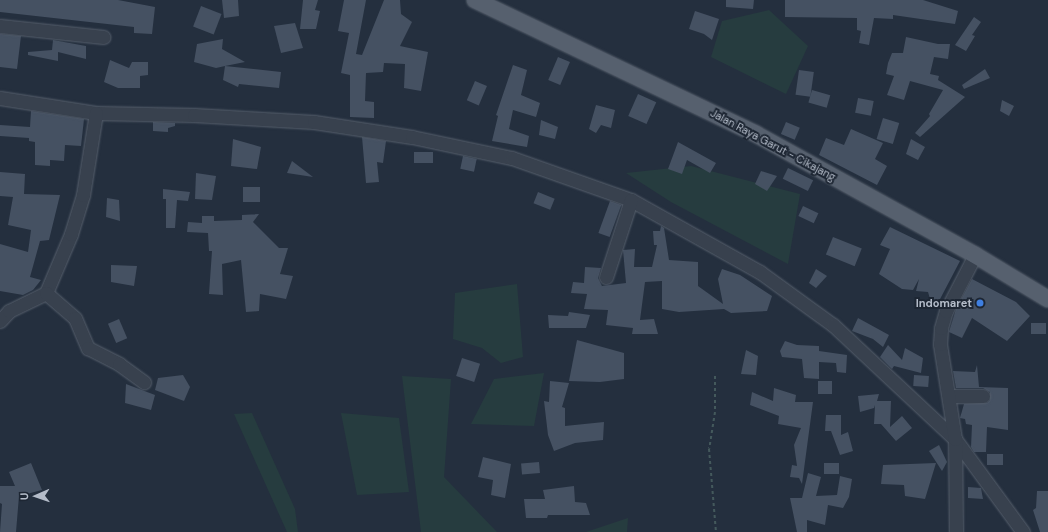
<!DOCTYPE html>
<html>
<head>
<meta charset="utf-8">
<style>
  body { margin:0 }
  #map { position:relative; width:1048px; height:532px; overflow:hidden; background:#242f3e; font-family:"DM Sans",sans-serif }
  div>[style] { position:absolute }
  .green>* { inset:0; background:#263c3f }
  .building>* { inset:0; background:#455162; transform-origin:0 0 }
  .path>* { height:2px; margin-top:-1px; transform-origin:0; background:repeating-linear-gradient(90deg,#44595c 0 3px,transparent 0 6px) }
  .roads { filter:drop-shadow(0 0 1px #565f6c) drop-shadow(0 0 1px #565f6c) }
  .minor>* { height:13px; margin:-6.5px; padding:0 6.5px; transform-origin:6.5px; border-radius:6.5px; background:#38414e }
  .major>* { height:16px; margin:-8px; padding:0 8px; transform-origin:8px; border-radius:8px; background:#56606e }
  .dots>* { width:11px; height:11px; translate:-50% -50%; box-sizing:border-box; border:2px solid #1d2633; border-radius:50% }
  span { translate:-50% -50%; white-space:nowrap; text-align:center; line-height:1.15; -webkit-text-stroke:4px #1d2633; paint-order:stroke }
  .street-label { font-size:11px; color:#b4bcc9 }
  .poi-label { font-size:11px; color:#b4bcc9; font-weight:700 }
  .right { translate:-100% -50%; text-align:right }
  .north { position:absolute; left:16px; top:476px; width:40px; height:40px; -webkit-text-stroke:3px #1d2633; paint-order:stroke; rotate:268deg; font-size:11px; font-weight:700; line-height:16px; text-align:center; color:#b4bcc9 }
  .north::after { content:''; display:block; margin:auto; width:14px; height:18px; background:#b4bcc9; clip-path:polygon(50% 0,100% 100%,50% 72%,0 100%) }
</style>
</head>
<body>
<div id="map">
  <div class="green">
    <i style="clip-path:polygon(769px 10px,808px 46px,786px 94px,711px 57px,722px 21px)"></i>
    <i style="clip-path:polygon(691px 166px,800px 194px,788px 264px,671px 202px,626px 173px)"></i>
    <i style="clip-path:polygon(517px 284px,523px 357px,501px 363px,482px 348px,453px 339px,455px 293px)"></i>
    <i style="clip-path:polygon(544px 373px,534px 426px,471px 424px,494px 379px)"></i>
    <i style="clip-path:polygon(402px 376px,451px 379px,444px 477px,497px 532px,421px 532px)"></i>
    <i style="clip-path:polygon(252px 413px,295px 509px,298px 532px,287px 532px,234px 414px)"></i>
    <i style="clip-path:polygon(341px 413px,399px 418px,409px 492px,357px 495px)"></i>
    <i style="clip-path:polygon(628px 518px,627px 532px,586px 532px)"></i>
  </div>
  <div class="building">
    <i style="clip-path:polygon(0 0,118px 0,155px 7px,152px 34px,134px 33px,134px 27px,0 12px)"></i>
    <i style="clip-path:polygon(222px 0,238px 0,239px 16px,224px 18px)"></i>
    <i style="clip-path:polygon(303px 0,318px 0,315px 10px,320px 11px,316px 29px,300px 29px)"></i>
    <i style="clip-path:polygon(344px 0,366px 0,356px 54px,362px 55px,384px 0,400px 0,401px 14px,412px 22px,400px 46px,428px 52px,421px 91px,404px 88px,405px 64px,384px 63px,383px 72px,366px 73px,365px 101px,374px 102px,374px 118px,350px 117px,350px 75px,341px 73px,349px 33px,338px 31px)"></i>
    <i style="clip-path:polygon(726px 0,754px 0,753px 9px,726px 7px)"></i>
    <i style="clip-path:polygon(785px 0,923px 0,958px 11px,955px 24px,893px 15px,893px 19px,874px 18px,869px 45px,859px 43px,861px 31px,857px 30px,857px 18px,785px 17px)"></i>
    <i style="left:201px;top:6px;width:22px;height:22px;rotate:21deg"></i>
    <i style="clip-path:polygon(695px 11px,719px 19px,712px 40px,704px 34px,689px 29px)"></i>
    <i style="clip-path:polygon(974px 17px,981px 22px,972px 35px,975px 36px,966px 51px,955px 45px)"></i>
    <i style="clip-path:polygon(295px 23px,303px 48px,281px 53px,274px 26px)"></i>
    <i style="clip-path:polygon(0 34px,21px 36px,17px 69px,0 67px)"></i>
    <i style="clip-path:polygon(906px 37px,938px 44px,950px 44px,948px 59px,934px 57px,930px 74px,939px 76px,938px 80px,965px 97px,920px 137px,915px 133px,930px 116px,929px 114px,943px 90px,910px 81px,904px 100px,887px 95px,894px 76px,886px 74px,888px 63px,892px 53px,903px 53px)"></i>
    <i style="clip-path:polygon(223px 39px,222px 49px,245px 62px,225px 66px,281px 72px,279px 88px,239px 84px,238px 87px,223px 80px,225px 66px,216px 68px,194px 62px,197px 44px)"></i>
    <i style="clip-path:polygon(53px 40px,86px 46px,86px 59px,58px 52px,58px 61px,28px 55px,28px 52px,52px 50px)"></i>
    <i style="left:558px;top:57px;width:13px;height:25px;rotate:23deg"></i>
    <i style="clip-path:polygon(110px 60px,129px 68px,132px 62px,148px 62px,148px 75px,140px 76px,140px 88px,118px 88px,104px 82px)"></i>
    <i style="clip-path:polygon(513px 65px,527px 70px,521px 95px,540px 103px,536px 117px,513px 110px,509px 129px,529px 136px,527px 147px,492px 141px,498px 116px,496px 115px)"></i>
    <i style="clip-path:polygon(985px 69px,990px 78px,964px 89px,962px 85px)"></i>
    <i style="left:799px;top:70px;width:15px;height:25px;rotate:8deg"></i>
    <i style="left:475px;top:81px;width:13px;height:21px;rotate:23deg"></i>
    <i style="left:812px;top:90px;width:19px;height:13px;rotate:16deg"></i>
    <i style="left:638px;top:94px;width:20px;height:24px;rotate:24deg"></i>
    <i style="left:858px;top:98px;width:16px;height:15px;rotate:11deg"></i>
    <i style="clip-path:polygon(1002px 100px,1014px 106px,1009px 116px,1000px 111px)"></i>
    <i style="clip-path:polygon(596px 105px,615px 110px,611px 128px,601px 125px,596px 133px,589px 129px)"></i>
    <i style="clip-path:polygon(31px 111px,84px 119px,81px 146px,65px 145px,64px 161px,50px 160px,50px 166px,35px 165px,35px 142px,29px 141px,29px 138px,0 136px,0 125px,30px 127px)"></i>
    <i style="left:883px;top:118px;width:17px;height:22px;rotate:17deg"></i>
    <i style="clip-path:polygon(541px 120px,558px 127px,555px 139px,539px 135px)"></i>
    <i style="clip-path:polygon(153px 122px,175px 123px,175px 126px,168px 128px,168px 132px,153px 131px)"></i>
    <i style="left:786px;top:122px;width:15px;height:13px;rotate:23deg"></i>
    <i style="clip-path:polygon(851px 129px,883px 143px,875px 159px,887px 166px,877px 185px,819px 155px,826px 138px,844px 145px)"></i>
    <i style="clip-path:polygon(362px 137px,386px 141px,383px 163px,377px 162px,379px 182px,366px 183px)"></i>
    <i style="clip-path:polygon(233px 139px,261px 147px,257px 169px,231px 166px)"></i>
    <i style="clip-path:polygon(911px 139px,925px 147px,918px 160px,906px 154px)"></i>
    <i style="clip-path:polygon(678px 142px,716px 163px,710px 173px,687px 160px,682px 174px,668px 169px)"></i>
    <i style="left:414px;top:152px;width:19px;height:11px"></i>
    <i style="left:463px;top:156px;width:14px;height:13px;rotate:12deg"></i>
    <i style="clip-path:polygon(292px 161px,313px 177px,287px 173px)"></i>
    <i style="left:788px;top:168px;width:28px;height:12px;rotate:26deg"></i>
    <i style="clip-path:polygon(761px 171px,777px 176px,767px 191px,755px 184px)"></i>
    <i style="clip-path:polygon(0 172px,25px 174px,24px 194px,60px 195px,49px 240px,40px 241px,30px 277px,41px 280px,33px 290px,23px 295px,0 291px,0 244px,28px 252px,31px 230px,8px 225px,13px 197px,0 196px)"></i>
    <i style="clip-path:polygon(196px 173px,216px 176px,212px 200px,195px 199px)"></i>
    <i style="left:243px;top:187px;width:17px;height:15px"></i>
    <i style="clip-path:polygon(163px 189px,190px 192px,188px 201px,177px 200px,175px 228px,166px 228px,166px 199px,163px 199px)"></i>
    <i style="left:538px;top:192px;width:18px;height:12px;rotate:22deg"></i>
    <i style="clip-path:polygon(107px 198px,119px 200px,120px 221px,106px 217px)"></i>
    <i style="left:610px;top:201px;width:12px;height:34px;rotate:20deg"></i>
    <i style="left:803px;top:206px;width:17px;height:11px;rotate:25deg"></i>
    <i style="clip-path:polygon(259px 214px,253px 222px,279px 248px,288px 248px,280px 274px,293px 276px,286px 299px,260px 294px,259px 311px,246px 312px,241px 260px,222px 264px,223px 295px,209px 294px,212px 251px,209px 251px,208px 233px,187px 232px,188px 222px,202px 223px,202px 216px,214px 216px,214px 221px,242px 220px,242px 215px)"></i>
    <i style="clip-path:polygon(661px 226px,664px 228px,669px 260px,698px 262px,698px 286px,723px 304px,718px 279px,722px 269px,740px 275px,772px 296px,767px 311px,731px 313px,724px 309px,679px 312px,662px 309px,662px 281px,645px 282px,640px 320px,654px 319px,658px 334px,632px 334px,633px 328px,606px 325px,608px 310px,584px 309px,587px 294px,571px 293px,573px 282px,584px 283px,585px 267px,601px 268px,598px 278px,602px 286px,626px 283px,623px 250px,635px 249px,634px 267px,652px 267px,657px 245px,654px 245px,653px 231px,660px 231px)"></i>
    <i style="clip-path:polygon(890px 227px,960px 261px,939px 301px,930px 299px,928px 292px,916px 291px,919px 279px,913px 290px,902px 289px,879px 274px,890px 249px,880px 245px)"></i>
    <i style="left:833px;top:237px;width:31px;height:19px;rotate:22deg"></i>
    <i style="clip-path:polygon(111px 265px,137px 266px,134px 286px,111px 282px)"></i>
    <i style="clip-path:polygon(816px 269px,827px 276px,816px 288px,809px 283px)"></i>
    <i style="clip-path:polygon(972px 279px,1016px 302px,1030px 316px,1007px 341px,972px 318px,962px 338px,949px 332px,956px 309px)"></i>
    <i style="clip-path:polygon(569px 312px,590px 315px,586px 328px,549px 328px,548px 315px,568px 316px)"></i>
    <i style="clip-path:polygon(858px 318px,889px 335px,883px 347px,873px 339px,852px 331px)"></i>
    <i style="left:119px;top:319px;width:21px;height:12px;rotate:67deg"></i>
    <i style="left:1031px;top:323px;width:15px;height:11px"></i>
    <i style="clip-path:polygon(577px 340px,624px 353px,624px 379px,600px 382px,569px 381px)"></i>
    <i style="clip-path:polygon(785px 341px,797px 345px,819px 346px,819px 351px,847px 355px,846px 373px,837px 372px,836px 363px,819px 362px,819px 379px,804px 378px,802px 359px,782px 357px,780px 351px)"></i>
    <i style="clip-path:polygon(888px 345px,902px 360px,905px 348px,923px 358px,921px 373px,894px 366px,892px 369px,880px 357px)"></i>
    <i style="clip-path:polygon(746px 350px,758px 356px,756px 375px,741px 374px)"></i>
    <i style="left:462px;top:358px;width:19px;height:19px;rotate:18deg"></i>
    <i style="clip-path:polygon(977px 365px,979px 387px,1008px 388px,1008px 430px,987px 427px,986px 452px,974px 452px,971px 447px,972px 425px,966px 424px,965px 419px,960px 418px,964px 404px,987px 403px,990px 400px,990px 392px,983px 388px,956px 388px,953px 371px,975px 372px)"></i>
    <i style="clip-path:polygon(183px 375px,190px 387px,184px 401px,155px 390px,158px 378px)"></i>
    <i style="left:914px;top:375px;width:15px;height:11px;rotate:4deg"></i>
    <i style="clip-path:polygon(550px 381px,569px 383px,562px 407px,565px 408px,565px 426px,604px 422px,603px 440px,575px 443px,554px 451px,548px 435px,544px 401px,549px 402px)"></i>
    <i style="left:818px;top:381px;width:14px;height:13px"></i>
    <i style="clip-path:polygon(126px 384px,155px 395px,151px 410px,125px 403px)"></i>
    <i style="clip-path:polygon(774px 388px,796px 395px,795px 402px,813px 402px,802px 484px,799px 478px,790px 477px,792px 465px,797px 466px,794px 445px,801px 428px,778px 424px,779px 416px,750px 405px,752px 392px,773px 401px)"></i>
    <i style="clip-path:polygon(879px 394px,877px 401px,891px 401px,890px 427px,902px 416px,912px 428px,896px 441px,881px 424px,874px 424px,875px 405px,874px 408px,860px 412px,858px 396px)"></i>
    <i style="clip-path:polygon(826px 415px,841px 415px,841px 435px,848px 432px,853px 451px,840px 455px,831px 431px,825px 431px)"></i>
    <i style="clip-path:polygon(939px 445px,947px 462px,942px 471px,929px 451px)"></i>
    <i style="left:987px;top:454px;width:16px;height:11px"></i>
    <i style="clip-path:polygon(483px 457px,511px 464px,505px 498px,491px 495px,493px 480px,478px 477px)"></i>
    <i style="left:539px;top:462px;width:11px;height:18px;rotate:85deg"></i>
    <i style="clip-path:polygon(31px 463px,42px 490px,19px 496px,16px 532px,0 532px,2px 504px,0 503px,0 486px,15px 486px,9px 472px)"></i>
    <i style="left:824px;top:463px;width:15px;height:11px"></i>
    <i style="clip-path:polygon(936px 463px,925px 499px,905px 496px,904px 485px,881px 484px,883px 465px)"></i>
    <i style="clip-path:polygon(808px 473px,821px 477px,816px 496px,837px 495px,840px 476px,852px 479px,849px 497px,843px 508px,828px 505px,825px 525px,807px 520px,807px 532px,797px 532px,790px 498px,802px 498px)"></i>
    <i style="clip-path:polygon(574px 486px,575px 502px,586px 503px,590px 515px,548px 515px,547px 518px,526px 518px,524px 499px,545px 499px,543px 490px)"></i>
    <i style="clip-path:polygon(968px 487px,981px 488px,983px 499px,968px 498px)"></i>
    <i style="clip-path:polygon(1037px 491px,1048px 491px,1048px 532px,1040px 532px,1033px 510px,1036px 508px)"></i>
  </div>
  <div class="path">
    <i style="left:715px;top:376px;width:36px;rotate:90deg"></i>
    <i style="left:715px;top:412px;width:37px;rotate:99deg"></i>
    <i style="left:709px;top:449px;width:83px;rotate:85.2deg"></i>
  </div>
  <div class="roads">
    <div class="minor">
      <i style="left:0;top:26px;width:104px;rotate:6.1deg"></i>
      <i style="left:0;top:98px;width:97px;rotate:8.9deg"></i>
      <i style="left:96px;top:113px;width:98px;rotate:1.2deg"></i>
      <i style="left:194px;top:115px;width:120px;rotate:3.3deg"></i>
      <i style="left:314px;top:122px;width:99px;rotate:8.7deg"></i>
      <i style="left:412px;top:137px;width:102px;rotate:11.9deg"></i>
      <i style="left:512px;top:158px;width:126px;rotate:19.4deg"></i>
      <i style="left:631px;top:200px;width:148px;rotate:29.2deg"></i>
      <i style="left:760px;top:272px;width:90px;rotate:36deg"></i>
      <i style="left:833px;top:325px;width:167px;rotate:43.1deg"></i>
      <i style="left:955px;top:439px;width:115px;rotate:53.8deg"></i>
      <i style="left:606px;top:277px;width:81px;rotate:-72deg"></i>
      <i style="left:46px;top:293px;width:64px;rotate:-67deg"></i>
      <i style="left:71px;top:234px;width:41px;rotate:-72.9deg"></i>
      <i style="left:83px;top:195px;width:83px;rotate:-81deg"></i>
      <i style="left:0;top:321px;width:13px;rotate:-48deg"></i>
      <i style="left:9px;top:311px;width:41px;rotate:-25.9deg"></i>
      <i style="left:46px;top:293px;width:38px;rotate:41deg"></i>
      <i style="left:75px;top:318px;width:33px;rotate:67deg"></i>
      <i style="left:88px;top:348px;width:35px;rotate:27deg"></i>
      <i style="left:119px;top:364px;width:31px;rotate:36deg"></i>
      <i style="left:949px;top:396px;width:34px"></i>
      <i style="left:956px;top:532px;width:93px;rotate:-90.6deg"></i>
      <i style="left:955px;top:439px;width:96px;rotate:-99deg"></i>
      <i style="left:940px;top:344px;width:16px;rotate:-86deg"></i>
      <i style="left:941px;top:328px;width:18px;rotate:-74deg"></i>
      <i style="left:946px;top:311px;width:63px;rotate:-62.6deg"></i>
    </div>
    <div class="major">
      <i style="left:475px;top:0;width:311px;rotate:25.5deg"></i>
      <i style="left:756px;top:134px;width:250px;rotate:28.9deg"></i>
      <i style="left:975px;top:255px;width:85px;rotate:31.1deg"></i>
    </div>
  </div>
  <div class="dots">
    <i style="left:980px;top:303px;background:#3f7fe0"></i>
  </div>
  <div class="street-label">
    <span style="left:773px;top:145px;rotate:28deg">Jalan Raya Garut - Cikajang</span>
  </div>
  <div class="poi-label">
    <span class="right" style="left:972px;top:303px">Indomaret</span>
  </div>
  <div class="north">U</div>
</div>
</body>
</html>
